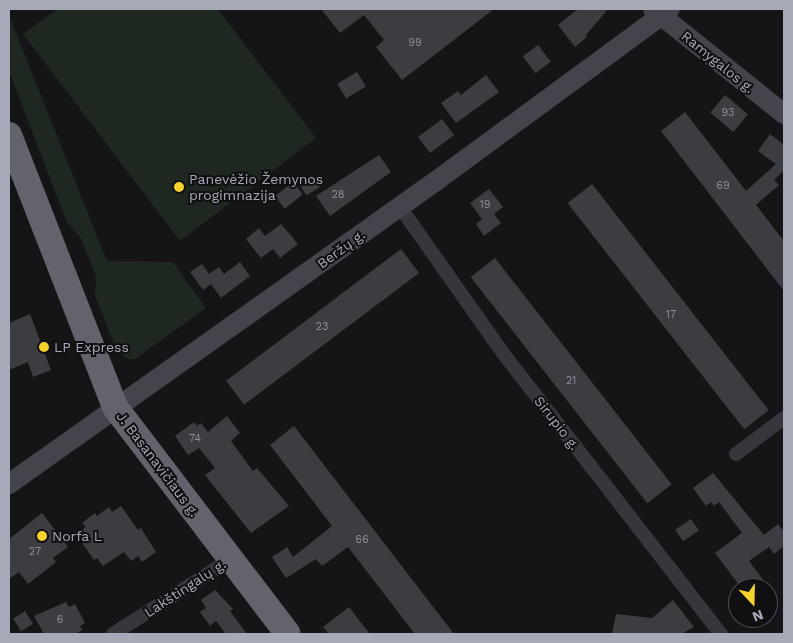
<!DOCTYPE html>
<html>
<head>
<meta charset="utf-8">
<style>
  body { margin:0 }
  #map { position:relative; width:793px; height:643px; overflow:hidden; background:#151517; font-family:"Work Sans",sans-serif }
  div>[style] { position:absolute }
  .green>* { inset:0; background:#1f2721 }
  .building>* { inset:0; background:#3c3d41; transform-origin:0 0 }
  .street>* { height:14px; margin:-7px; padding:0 7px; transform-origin:7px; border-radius:7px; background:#36363c }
  .secondary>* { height:20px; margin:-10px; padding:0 10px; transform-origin:10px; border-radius:10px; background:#44444c }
  .highway>* { height:26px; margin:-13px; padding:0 13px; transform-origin:13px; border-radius:13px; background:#62636d }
  .dots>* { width:14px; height:14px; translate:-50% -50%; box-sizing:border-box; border:2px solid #101012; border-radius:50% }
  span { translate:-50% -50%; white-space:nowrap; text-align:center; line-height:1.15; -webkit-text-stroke:4px #101012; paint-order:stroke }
  .number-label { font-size:11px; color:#8c8e9a }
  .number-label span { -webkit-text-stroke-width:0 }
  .street-label { font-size:14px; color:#a6a9b7 }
  .poi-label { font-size:14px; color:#a6a9b7 }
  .left { translate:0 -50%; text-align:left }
  .frame { position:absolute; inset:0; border:10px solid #a6a9b7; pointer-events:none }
  .north { position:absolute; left:728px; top:578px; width:50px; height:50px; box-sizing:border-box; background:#101012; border:1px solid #4c4d54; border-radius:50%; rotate:159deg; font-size:14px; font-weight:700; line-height:20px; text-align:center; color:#a6a9b7 }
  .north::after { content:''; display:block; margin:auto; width:18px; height:22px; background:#f6d22d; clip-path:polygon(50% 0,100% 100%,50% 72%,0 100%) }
</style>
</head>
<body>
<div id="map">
  <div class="green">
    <i style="clip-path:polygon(57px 9px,218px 9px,316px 138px,180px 241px,23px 34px)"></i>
    <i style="clip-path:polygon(9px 15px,107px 261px,173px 262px,206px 308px,135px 359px,127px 359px,116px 349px,95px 296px,96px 276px,80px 237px,67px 223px,9px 71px)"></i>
  </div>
  <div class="building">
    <i style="clip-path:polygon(321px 9px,494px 9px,402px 80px,376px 47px,384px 40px,364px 15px,340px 33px)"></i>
    <i style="clip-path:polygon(578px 9px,608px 9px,586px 35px,587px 37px,575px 47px,558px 25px)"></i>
    <i style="left:538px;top:45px;width:21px;height:19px;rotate:53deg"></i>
    <i style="left:357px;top:72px;width:17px;height:23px;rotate:59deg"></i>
    <i style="clip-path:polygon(486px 75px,499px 92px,456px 123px,441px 103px,458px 91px,461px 95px)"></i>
    <i style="left:725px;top:95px;width:30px;height:23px;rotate:40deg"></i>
    <i style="clip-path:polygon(685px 112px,746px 191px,776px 164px,758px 151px,770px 134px,784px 145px,784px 170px,774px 180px,779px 185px,756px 205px,784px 241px,784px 291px,661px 131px)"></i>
    <i style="left:442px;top:119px;width:20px;height:30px;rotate:53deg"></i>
    <i style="clip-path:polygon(379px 155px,391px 172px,330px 216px,316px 196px)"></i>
    <i style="left:313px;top:176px;width:13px;height:16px;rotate:58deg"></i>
    <i style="left:293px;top:182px;width:16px;height:23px;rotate:52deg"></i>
    <i style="left:592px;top:184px;width:287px;height:31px;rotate:52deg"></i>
    <i style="clip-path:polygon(489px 189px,503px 207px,494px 214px,501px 223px,484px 236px,476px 224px,482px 219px,470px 203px)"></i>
    <i style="clip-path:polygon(281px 224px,298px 244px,280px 258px,273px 249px,261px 258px,246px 239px,259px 228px,265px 236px)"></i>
    <i style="left:401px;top:249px;width:30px;height:219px;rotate:53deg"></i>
    <i style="left:495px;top:258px;width:287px;height:31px;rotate:52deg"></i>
    <i style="clip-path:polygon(240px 262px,250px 276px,221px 298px,211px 284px,203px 290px,190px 272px,202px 264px,209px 274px,219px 267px,224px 274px)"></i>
    <i style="clip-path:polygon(30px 314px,51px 370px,33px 377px,28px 362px,9px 370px,9px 323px)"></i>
    <i style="clip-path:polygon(227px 416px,240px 433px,231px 441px,253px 471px,257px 468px,289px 506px,251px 533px,205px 475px,215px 468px,199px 448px,188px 455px,175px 436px,194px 422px,197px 426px,201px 423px,208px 432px)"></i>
    <i style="clip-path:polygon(294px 426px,454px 634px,415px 634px,348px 547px,322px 566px,316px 559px,286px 578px,272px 557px,287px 547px,293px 557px,332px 526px,270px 445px)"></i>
    <i style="clip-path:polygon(713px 473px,764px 535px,778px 524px,784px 532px,784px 546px,774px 554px,769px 547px,749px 561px,767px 585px,739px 585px,715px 553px,742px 533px,719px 502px,714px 506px,711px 502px,706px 506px,693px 488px)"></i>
    <i style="clip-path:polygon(121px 506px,138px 530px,141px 528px,156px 552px,142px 562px,138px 556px,131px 561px,124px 552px,103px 566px,97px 558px,94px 560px,76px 534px,86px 527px,82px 523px,95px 513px,97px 516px,109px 507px,112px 512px)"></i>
    <i style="clip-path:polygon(42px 513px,68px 547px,53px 558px,56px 562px,28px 584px,19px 572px,9px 579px,9px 539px)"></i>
    <i style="left:691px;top:519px;width:14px;height:19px;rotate:56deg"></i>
    <i style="clip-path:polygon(215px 590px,233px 609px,230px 611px,247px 634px,226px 634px,216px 621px,210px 626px,200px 612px,206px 608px,201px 600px)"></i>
    <i style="clip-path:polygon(673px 600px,694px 627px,681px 634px,612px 634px,616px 614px,652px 618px)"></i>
    <i style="clip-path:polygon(66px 602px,69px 607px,75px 604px,85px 623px,80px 626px,82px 630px,75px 634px,44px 634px,34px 616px)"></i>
    <i style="clip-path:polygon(349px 607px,370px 634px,329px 634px,323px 627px)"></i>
    <i style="left:25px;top:611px;width:15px;height:14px;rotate:58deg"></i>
  </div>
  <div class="street">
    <i style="left:400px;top:207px;width:184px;rotate:54.8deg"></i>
    <i style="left:506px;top:357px;width:351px;rotate:52.2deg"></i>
    <i style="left:736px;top:454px;width:60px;rotate:-36.9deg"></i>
    <i style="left:113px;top:634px;width:140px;rotate:-32.4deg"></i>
  </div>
  <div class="secondary">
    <i style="left:653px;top:9px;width:168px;rotate:38.7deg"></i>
    <i style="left:9px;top:484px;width:524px;rotate:-35.36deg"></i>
    <i style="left:436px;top:181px;width:290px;rotate:-36.3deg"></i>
  </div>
  <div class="highway">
    <i style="left:9px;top:135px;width:292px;rotate:68.7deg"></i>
    <i style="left:115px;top:407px;width:285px;rotate:52.7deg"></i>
  </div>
  <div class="dots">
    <i style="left:179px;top:187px;background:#f6d22d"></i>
    <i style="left:44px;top:347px;background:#f6d22d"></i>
    <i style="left:42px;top:536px;background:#f6d22d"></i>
  </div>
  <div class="number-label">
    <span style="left:415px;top:43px">99</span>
    <span style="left:728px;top:113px">93</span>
    <span style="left:723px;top:186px">69</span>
    <span style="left:338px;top:195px">28</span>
    <span style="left:485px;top:205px">19</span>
    <span style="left:671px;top:315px">17</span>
    <span style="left:322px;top:327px">23</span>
    <span style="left:571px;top:381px">21</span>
    <span style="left:195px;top:439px">74</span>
    <span style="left:362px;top:540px">66</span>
    <span style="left:35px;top:552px">27</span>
    <span style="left:60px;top:620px">6</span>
  </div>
  <div class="street-label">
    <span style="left:718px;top:62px;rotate:39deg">Ramygalos g.</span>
    <span style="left:341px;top:249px;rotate:-36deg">Beržų g.</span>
    <span style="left:557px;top:423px;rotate:52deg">Sirupio g.</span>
    <span style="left:158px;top:464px;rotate:53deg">J. Basanavičiaus g.</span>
    <span style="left:185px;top:588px;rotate:-33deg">Lakštingalų g.</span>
  </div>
  <div class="poi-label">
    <span class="left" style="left:189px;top:187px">Panevėžio Žemynos<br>progimnazija</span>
    <span class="left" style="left:54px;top:347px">LP Express</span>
    <span class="left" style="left:52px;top:536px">Norfa L</span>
  </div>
  <div class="frame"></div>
  <div class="north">N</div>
</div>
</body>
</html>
